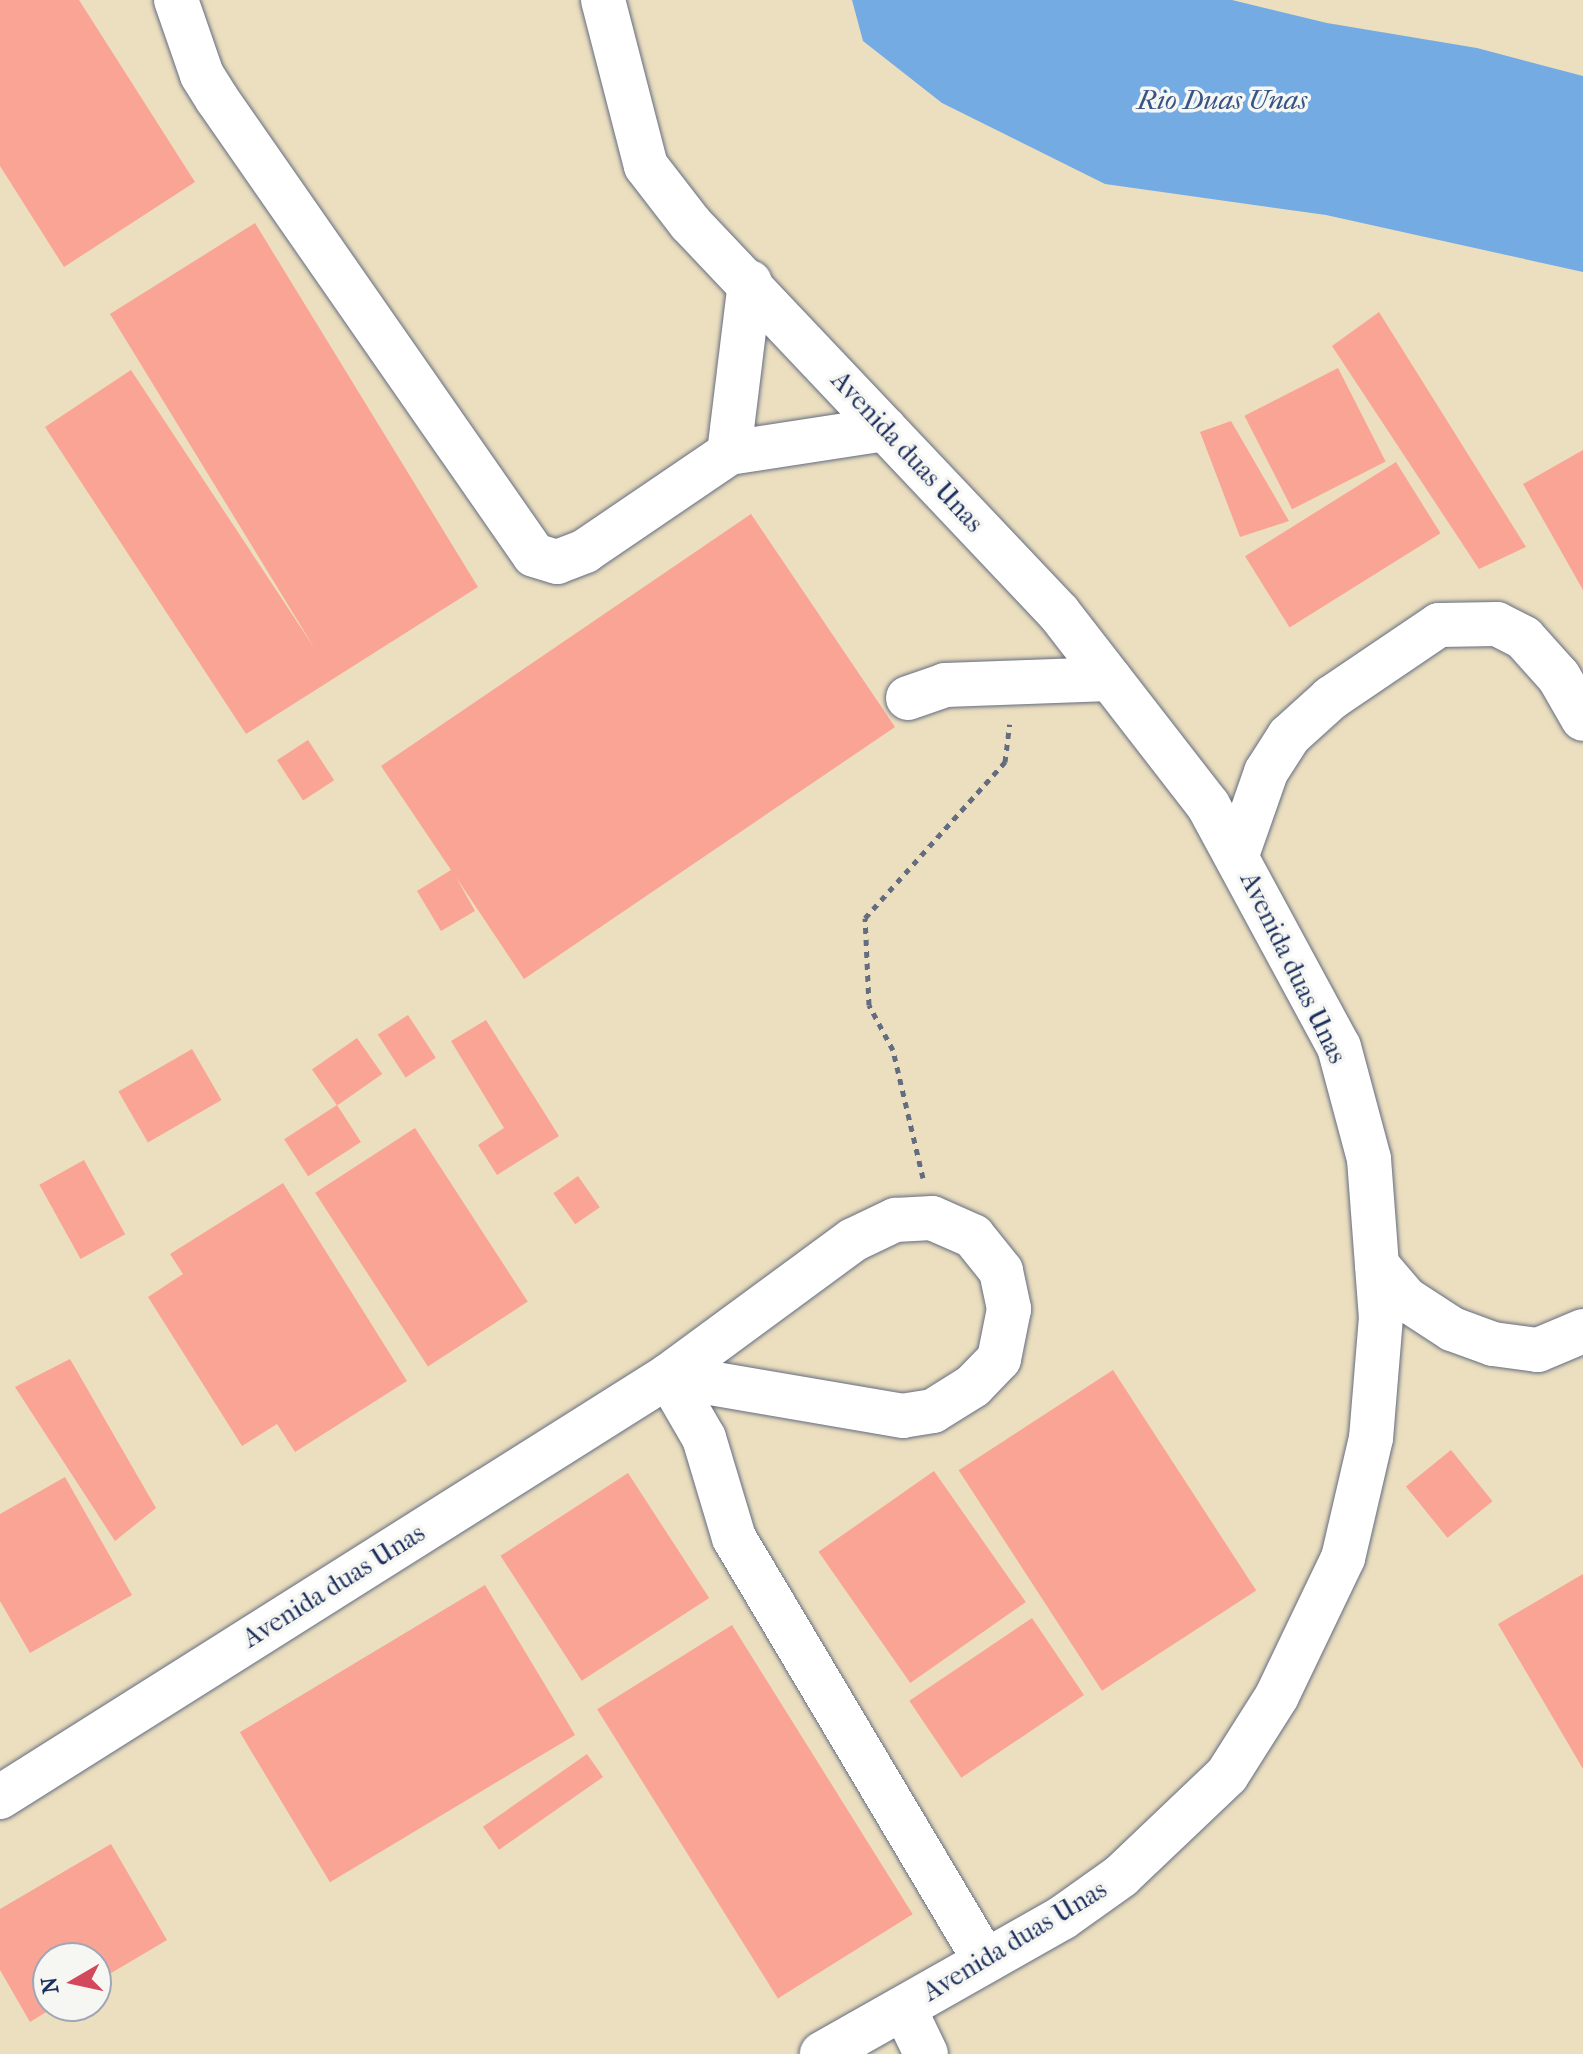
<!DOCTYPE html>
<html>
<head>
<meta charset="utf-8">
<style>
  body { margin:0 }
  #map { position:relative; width:1583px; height:2054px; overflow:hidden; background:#ecdfbf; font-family:"IM FELL French Canon",serif }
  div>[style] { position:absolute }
  .water>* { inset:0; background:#75abe3 }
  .building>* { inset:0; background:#faa495; transform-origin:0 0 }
  .path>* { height:5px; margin-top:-2.5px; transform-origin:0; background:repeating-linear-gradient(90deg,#646d80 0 6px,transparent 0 12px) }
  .roads { filter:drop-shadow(0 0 2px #646d80) drop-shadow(0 0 2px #646d80) }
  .minor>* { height:44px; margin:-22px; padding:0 22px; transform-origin:22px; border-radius:22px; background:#fff }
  span { translate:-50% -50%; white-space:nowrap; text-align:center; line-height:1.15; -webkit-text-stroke:7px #f6f6f2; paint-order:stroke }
  .street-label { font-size:26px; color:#1b2f5e }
  .water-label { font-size:28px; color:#365486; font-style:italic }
  .north { position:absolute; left:32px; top:1942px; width:80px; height:80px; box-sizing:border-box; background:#f6f6f2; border:2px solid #9ea6b7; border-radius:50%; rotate:261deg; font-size:22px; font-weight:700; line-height:32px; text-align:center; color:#1b2f5e }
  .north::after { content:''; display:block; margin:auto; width:28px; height:36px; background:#d1495b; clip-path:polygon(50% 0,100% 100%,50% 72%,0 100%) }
</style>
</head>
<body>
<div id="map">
  <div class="water">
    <i style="clip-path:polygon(852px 0,1232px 0,1327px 23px,1477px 48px,1583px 76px,1583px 272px,1326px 215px,1105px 184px,942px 103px,863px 41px)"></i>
  </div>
  <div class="building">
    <i style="clip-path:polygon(0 0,79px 0,195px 182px,64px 267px,0 166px)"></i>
    <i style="clip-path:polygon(255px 223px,478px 587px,246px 734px,45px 427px,131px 370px,315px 649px,110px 314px)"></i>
    <i style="clip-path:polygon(1379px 312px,1526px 547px,1479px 569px,1332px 346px)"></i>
    <i style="left:1338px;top:368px;width:105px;height:105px;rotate:63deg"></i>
    <i style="clip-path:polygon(1231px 421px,1289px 521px,1240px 537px,1200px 432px)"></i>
    <i style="clip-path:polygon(1583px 450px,1583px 590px,1523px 484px)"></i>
    <i style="left:1396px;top:462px;width:84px;height:178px;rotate:58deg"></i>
    <i style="clip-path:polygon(751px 514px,895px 727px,524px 979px,456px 877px,475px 911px,441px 931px,417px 891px,451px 870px,381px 766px)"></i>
    <i style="left:308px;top:740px;width:48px;height:37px;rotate:57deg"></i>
    <i style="left:408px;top:1015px;width:51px;height:36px;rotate:57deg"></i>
    <i style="clip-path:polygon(486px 1020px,559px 1136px,497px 1175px,478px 1145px,504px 1128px,451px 1041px)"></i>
    <i style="left:357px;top:1038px;width:44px;height:55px;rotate:55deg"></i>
    <i style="left:192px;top:1049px;width:59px;height:85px;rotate:60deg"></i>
    <i style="left:337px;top:1105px;width:44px;height:63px;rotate:57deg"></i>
    <i style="left:415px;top:1128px;width:207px;height:119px;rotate:57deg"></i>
    <i style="left:84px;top:1160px;width:85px;height:51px;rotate:61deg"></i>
    <i style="left:578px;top:1176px;width:38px;height:30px;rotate:55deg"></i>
    <i style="clip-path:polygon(283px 1183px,407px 1381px,295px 1452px,277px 1424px,242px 1446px,148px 1297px,183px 1274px,170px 1254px)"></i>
    <i style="clip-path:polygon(70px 1359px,156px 1508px,115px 1541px,15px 1387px)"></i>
    <i style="left:1113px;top:1370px;width:263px;height:184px;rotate:57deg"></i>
    <i style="left:1451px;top:1450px;width:66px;height:58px;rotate:51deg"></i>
    <i style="left:934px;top:1471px;width:160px;height:141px;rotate:55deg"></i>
    <i style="left:628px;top:1473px;width:149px;height:152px;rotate:57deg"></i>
    <i style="clip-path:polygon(65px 1477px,132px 1595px,30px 1653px,0 1601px,0 1514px)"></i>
    <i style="clip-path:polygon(1583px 1574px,1583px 1769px,1498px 1624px)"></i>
    <i style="left:485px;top:1585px;width:175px;height:286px;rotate:59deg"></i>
    <i style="left:1032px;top:1618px;width:93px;height:148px;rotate:56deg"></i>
    <i style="left:732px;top:1625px;width:341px;height:159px;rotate:58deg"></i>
    <i style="left:587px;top:1754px;width:28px;height:127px;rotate:55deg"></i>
    <i style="clip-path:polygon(111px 1844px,167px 1940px,96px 1982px,96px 1958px,48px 1958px,48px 2006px,56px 2006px,30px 2022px,0 1970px,0 1909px)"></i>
  </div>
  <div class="path">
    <i style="left:923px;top:1178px;width:131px;rotate:-103.2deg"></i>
    <i style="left:893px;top:1050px;width:51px;rotate:-118.1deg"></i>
    <i style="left:869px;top:1005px;width:87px;rotate:-92.6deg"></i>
    <i style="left:865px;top:918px;width:210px;rotate:-48.1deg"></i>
    <i style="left:1005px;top:762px;width:38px;rotate:-83deg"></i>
  </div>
  <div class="roads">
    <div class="minor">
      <i style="left:176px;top:0;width:79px;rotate:70.9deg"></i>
      <i style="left:202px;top:75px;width:28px;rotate:58deg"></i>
      <i style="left:217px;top:99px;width:555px;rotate:55.19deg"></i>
      <i style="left:534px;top:555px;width:24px;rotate:17deg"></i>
      <i style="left:557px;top:562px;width:30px;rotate:-21deg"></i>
      <i style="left:585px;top:551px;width:174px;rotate:-34.2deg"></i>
      <i style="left:729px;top:453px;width:172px;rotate:-83deg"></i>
      <i style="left:603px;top:0;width:171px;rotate:75.5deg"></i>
      <i style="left:646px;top:166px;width:72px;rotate:52.3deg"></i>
      <i style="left:690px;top:223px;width:537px;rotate:46.58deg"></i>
      <i style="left:1059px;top:613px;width:243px;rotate:52.2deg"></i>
      <i style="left:1208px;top:805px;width:275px;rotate:61.6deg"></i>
      <i style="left:1339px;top:1047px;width:116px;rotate:75deg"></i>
      <i style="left:1369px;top:1159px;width:158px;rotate:85.7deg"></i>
      <i style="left:1381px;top:1317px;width:121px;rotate:94.7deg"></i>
      <i style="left:1371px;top:1438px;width:123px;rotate:103.1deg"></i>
      <i style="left:1343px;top:1558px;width:153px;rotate:115.6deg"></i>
      <i style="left:1277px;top:1696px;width:93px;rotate:122.3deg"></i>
      <i style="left:1227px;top:1775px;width:146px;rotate:136.4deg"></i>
      <i style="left:1121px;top:1876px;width:72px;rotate:144.6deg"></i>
      <i style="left:1062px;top:1918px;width:276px;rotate:150.5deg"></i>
      <i style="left:729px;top:453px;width:158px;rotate:-8.7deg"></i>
      <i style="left:908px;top:698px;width:39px;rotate:-19deg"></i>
      <i style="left:945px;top:685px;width:165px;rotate:-2.1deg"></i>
      <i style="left:1237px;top:855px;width:88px;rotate:-70.7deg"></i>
      <i style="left:1266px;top:772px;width:43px;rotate:-57.4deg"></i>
      <i style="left:1289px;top:736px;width:57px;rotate:-42.1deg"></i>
      <i style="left:1331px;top:698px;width:130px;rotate:-34.1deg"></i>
      <i style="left:1439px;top:625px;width:58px;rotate:-1deg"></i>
      <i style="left:1497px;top:624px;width:30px;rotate:27deg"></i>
      <i style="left:1524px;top:638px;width:52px;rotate:48.1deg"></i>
      <i style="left:1559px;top:677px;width:48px;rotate:60.3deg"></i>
      <i style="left:1377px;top:1265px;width:45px;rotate:49.5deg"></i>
      <i style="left:1406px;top:1299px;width:55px;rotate:33.1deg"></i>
      <i style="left:1452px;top:1329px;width:44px;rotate:20.1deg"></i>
      <i style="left:1493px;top:1344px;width:45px;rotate:7.6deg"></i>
      <i style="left:1538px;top:1350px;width:49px;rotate:-22.9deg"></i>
      <i style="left:668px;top:1376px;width:72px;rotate:59.9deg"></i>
      <i style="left:704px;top:1438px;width:104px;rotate:73.3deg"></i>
      <i style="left:734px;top:1538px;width:492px;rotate:59.3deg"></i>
      <i style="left:0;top:1797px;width:790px;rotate:-32.22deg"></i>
      <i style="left:668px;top:1376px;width:230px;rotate:-36.3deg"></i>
      <i style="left:853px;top:1240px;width:47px;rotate:-25.5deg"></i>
      <i style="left:895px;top:1220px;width:37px;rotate:-3deg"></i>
      <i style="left:932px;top:1218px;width:45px;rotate:23.7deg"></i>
      <i style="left:973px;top:1236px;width:45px;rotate:51.3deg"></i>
      <i style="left:1001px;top:1271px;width:39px;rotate:78deg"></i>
      <i style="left:1009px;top:1309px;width:51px;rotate:101.3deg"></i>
      <i style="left:999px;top:1359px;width:37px;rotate:134deg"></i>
      <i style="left:973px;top:1386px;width:47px;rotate:148deg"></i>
      <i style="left:933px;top:1411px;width:30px;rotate:171deg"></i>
      <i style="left:903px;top:1416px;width:238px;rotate:-170.3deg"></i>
      <i style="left:904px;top:2008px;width:51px;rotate:64.4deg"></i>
    </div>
  </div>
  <div class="street-label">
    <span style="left:907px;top:452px;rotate:47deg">Avenida duas Unas</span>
    <span style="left:1293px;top:968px;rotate:64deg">Avenida duas Unas</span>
    <span style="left:334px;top:1586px;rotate:-32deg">Avenida duas Unas</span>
    <span style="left:1015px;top:1941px;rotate:-31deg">Avenida duas Unas</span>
  </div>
  <div class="water-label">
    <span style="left:1222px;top:100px">Rio Duas Unas</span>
  </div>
  <div class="north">N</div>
</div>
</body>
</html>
